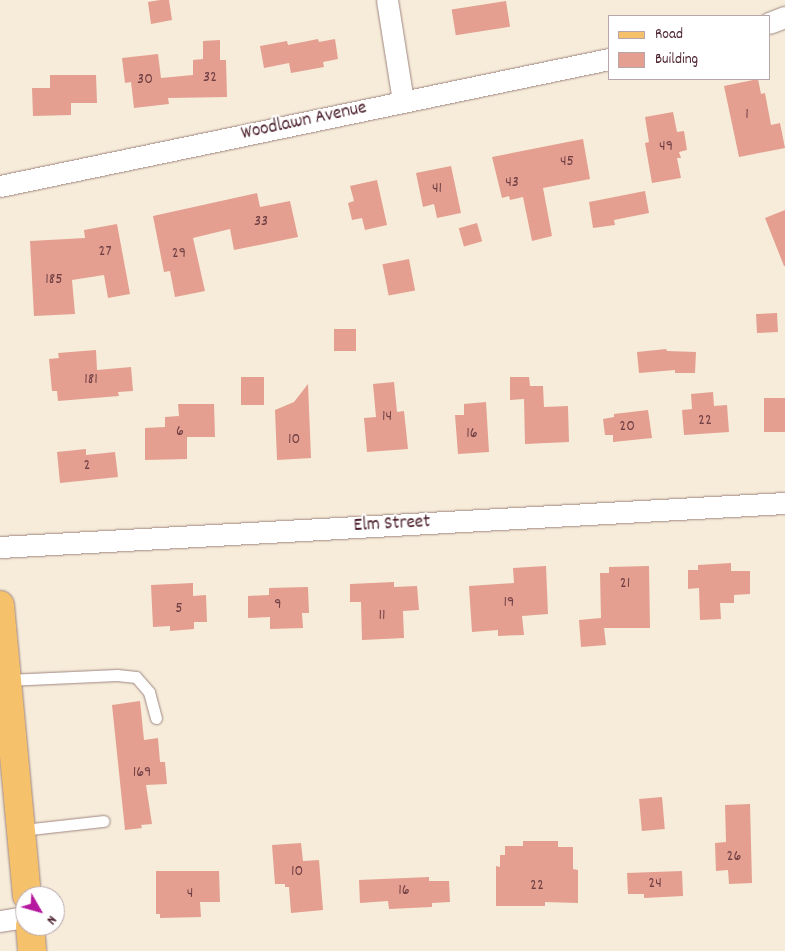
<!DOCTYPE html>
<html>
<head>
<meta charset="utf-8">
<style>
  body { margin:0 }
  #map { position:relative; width:785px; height:951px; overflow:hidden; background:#f6ecd9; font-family:Dekko,sans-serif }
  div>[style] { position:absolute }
  .building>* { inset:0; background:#e49f90; transform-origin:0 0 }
  .roads { filter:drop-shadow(0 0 1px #a08682) drop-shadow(0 0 1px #a08682) }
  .lane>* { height:11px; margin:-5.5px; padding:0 5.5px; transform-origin:5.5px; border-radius:5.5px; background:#fff }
  .street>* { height:21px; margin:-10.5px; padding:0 10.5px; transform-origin:10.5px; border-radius:10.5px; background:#fff }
  .primary>* { height:28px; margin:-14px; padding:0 14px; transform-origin:14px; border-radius:14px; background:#f5c16b }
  span { translate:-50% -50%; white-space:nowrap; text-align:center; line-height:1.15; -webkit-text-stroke:4px #fff; paint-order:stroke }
  .number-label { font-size:16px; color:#703f44 }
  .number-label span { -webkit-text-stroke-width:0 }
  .street-label { font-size:19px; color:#4a1f2b }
  .legend { position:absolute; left:608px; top:15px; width:162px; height:65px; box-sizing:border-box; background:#fff; border:1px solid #b7a5aa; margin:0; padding:6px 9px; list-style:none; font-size:15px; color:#4a1f2b }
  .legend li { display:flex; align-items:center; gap:10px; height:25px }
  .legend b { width:25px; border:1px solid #b7a5aa }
  .north { position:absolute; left:15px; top:886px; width:50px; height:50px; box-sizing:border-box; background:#fff; border:1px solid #b7a5aa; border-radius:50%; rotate:128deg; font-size:14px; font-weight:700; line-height:20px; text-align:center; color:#4a1f2b }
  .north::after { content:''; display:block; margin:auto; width:18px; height:22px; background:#b5179e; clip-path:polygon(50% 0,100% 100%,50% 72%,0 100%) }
</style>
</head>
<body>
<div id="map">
  <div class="building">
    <i style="clip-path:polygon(160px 0,169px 0,172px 20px,151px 24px,148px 2px)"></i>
    <i style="left:506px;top:1px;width:26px;height:55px;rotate:81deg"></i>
    <i style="clip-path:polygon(318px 39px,319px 42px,335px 39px,338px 59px,323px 62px,324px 67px,291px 73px,289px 63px,264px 68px,260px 46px,287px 41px,288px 45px)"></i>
    <i style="clip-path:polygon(220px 40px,220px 60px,226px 60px,227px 97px,168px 98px,169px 104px,134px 108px,131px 82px,125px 83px,122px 58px,158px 54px,161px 78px,193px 75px,193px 60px,203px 59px,203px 41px)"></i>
    <i style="clip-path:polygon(50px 75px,96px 75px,97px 103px,71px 103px,71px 115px,33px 116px,32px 88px,50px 88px)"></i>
    <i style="clip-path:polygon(758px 79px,761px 94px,765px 93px,771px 125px,780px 123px,785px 148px,739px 157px,724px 86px)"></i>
    <i style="clip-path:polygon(673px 112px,677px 132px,684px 131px,687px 150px,679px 152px,681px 158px,677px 158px,681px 178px,652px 183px,645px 143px,649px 142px,645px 117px)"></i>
    <i style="clip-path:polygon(583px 139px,590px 179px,543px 188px,552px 236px,532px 241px,523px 197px,510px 200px,509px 196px,502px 198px,492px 157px)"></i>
    <i style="clip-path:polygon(451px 166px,461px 213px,437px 218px,434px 204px,423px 207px,416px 173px)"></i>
    <i style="clip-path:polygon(377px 180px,387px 225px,365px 230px,362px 218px,352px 220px,348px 203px,354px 201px,350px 186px)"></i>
    <i style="clip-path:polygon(645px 191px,649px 213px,614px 220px,615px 225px,593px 228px,589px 202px)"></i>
    <i style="clip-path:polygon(257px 193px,260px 207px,290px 201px,298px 237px,234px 250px,230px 229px,193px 238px,205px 291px,175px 297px,170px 271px,164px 272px,153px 216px)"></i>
    <i style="clip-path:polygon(785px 210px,785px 266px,784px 266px,765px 218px)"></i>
    <i style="left:477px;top:223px;width:19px;height:19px;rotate:74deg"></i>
    <i style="clip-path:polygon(117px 224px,130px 294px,108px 298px,104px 275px,72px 280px,75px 314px,34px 316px,30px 241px,85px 238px,84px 230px)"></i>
    <i style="left:409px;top:259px;width:32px;height:27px;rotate:79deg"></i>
    <i style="left:777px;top:313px;width:19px;height:21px;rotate:87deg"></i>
    <i style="left:334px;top:329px;width:22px;height:22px"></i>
    <i style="clip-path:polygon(666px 349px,667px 351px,696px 352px,695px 373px,675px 373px,675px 370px,639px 373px,637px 352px)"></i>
    <i style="clip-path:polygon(96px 350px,97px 370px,131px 367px,133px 391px,118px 392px,119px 396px,58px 401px,57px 391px,52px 391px,49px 359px,59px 358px,58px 353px)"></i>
    <i style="left:241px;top:377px;width:23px;height:28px"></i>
    <i style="clip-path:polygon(510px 377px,529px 377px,530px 386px,543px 386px,544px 407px,568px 406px,569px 442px,525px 444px,524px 399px,510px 400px)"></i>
    <i style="clip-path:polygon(394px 382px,397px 412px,404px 411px,408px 449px,367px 452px,364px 418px,376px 417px,373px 384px)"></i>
    <i style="clip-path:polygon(308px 384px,311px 458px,277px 460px,275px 410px,294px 402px)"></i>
    <i style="clip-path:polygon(713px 392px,714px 406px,727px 405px,729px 432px,684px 435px,682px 410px,692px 409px,691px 394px)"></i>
    <i style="left:785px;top:398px;width:34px;height:21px;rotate:90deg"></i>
    <i style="clip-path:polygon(486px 402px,489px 452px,458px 454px,455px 415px,464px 415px,464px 404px)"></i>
    <i style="clip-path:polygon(178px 404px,214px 404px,215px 437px,187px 437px,187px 459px,145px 460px,145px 428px,165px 427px,165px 417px,179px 416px)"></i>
    <i style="clip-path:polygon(648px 410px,652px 438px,613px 442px,613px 435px,605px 435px,603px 419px,614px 417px,614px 414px)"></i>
    <i style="clip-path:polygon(86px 449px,86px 455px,115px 452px,118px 477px,60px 483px,57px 452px)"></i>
    <i style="clip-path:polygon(731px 563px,731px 571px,750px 571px,750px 594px,734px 595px,734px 603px,720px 603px,721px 619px,700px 620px,699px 588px,688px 589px,688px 570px,698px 570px,698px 565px)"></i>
    <i style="clip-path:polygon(546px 566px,548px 614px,522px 616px,524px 635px,498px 636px,498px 630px,472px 632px,469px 586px,514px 583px,513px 568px)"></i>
    <i style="clip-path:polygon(649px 566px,650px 628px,604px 628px,606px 645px,581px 647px,579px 620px,601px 618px,600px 573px,609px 573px,609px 567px)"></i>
    <i style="clip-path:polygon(394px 582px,394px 587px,417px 586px,419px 610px,403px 611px,404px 638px,362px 640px,361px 602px,350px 602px,350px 584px)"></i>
    <i style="clip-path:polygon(193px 583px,193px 596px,206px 595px,207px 622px,194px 622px,194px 629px,170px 631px,170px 626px,153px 627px,151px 585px)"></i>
    <i style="clip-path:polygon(308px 587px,309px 613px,302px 613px,303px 628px,270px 629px,270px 617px,248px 618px,248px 596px,269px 595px,269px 588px)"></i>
    <i style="clip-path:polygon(140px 701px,144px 740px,158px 738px,160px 762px,165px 762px,167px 784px,146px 785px,152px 824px,141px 825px,142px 828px,125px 830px,112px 705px)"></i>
    <i style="left:662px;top:797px;width:32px;height:23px;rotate:85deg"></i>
    <i style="clip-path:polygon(750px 804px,752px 883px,729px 884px,728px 870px,716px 871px,715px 843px,726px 842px,725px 805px)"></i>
    <i style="clip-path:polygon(523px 841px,558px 841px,558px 847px,573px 847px,573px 869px,578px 870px,578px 903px,545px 902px,545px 906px,496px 906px,496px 866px,500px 867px,500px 855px,505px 855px,505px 846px,523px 846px)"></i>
    <i style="clip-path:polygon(301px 843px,303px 861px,319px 860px,323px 910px,291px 913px,289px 887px,285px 887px,285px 884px,275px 884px,272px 845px)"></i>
    <i style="clip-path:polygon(156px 871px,219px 871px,220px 902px,200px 902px,201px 917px,160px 918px,160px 914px,156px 914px)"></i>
    <i style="clip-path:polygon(682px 871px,683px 896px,644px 898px,644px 894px,628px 894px,627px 873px)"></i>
    <i style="clip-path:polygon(429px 877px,429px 881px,449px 881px,450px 902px,432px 903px,432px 907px,389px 909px,388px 901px,360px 903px,359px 880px)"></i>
  </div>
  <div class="roads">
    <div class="lane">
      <i style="left:7px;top:680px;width:110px;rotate:-2.6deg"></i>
      <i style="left:117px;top:675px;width:19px;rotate:6deg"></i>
      <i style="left:136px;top:677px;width:20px;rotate:49deg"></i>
      <i style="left:149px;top:692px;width:27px;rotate:75deg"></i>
      <i style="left:22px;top:830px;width:82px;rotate:-6.3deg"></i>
    </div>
    <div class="street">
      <i style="left:387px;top:0;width:102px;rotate:81deg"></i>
      <i style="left:769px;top:23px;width:17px;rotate:-21deg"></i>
      <i style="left:0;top:186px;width:622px;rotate:-11.78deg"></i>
      <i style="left:0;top:547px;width:786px;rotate:-3.21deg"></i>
      <i style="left:0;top:921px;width:25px;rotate:-9deg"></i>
    </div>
    <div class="primary">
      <i style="left:0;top:605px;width:292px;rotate:84.7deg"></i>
      <i style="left:30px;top:926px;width:25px;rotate:85deg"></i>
    </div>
  </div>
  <div class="number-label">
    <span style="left:210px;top:78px">32</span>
    <span style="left:145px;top:80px">30</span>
    <span style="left:747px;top:115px">1</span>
    <span style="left:666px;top:147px">49</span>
    <span style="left:567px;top:162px">45</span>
    <span style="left:512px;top:183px">43</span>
    <span style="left:437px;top:189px">41</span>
    <span style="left:261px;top:222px">33</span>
    <span style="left:105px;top:252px">27</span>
    <span style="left:179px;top:254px">29</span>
    <span style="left:54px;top:280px">185</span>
    <span style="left:91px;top:380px">181</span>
    <span style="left:387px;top:417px">14</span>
    <span style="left:705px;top:421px">22</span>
    <span style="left:627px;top:427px">20</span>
    <span style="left:180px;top:432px">6</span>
    <span style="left:472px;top:434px">16</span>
    <span style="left:294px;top:440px">10</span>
    <span style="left:87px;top:466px">2</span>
    <span style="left:625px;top:584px">21</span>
    <span style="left:509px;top:603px">19</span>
    <span style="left:278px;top:605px">9</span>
    <span style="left:179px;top:609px">5</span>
    <span style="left:382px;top:616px">11</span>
    <span style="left:142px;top:773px">169</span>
    <span style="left:734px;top:857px">26</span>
    <span style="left:297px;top:872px">10</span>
    <span style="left:655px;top:884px">24</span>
    <span style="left:537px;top:886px">22</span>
    <span style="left:404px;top:891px">16</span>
    <span style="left:190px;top:894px">4</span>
  </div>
  <div class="street-label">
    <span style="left:304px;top:122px;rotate:-12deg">Woodlawn Avenue</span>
    <span style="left:392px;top:525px;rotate:-3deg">Elm Street</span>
  </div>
  <ul class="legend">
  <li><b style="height:6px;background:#f5c16b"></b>Road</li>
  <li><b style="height:14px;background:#e49f90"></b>Building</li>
  </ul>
  <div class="north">N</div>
</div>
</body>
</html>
